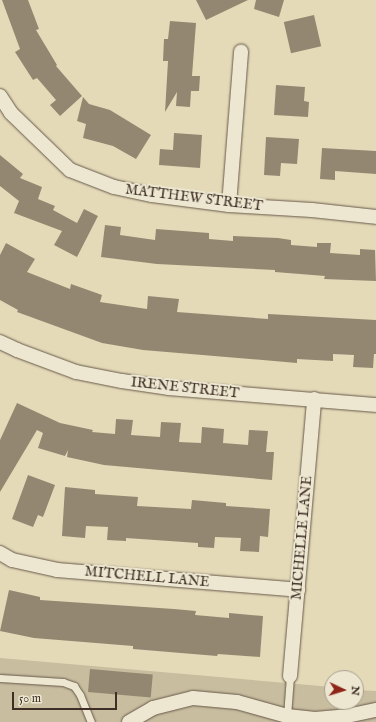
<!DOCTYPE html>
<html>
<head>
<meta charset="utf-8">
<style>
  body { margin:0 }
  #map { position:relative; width:376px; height:722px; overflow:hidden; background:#e4dab8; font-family:"IM FELL English",serif }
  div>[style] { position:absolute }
  .green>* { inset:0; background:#c8bd9f }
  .building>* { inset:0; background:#948771; transform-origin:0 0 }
  .roads { filter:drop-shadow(0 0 1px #68594a) drop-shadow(0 0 1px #68594a) }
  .service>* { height:7px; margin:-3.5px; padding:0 3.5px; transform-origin:3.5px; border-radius:3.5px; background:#ede7d1 }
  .minor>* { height:14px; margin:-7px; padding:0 7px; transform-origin:7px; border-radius:7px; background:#ede7d1 }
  span { translate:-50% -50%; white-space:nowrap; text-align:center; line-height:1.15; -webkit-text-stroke:4px #ede7d1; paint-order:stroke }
  .street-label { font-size:14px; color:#3e2e25 }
  .north { position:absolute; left:324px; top:670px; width:40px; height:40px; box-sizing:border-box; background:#ede7d1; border:1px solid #a79d8c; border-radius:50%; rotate:94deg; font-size:11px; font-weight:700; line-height:16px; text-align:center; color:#3e2e25 }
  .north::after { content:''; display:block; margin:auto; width:14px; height:18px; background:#8f2418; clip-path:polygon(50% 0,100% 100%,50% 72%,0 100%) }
  .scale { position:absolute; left:12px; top:692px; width:105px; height:18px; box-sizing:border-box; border:2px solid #3e2e25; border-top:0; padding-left:5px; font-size:12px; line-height:14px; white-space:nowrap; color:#3e2e25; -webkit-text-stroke:3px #ede7d1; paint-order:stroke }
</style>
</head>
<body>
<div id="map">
  <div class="green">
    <i style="clip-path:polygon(0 658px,332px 687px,332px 702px,356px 702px,356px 690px,376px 691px,376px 722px,0 722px)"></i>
  </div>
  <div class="building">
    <i style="clip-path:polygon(2px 0,28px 0,39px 29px,36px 30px,57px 65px,56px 66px,82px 96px,60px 116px,50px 105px,56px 100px,37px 78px,33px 80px,15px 52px,20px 49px)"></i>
    <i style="clip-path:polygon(196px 0,248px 0,206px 20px)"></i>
    <i style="clip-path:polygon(256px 0,284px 0,279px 17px,254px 9px)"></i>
    <i style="left:314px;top:15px;width:32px;height:31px;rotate:77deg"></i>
    <i style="clip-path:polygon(170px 21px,196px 23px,192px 76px,200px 76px,199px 91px,191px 91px,190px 107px,176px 106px,177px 92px,165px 112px,168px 61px,163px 61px,164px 39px,168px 39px)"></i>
    <i style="clip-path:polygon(276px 85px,305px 87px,304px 101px,309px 102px,308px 117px,274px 115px)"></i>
    <i style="clip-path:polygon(83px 97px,89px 104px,110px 110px,151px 135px,136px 159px,113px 146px,83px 138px,86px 124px,77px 121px)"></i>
    <i style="clip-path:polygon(174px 133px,202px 135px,200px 168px,159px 165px,160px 149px,173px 150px)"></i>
    <i style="clip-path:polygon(266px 137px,299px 139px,297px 164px,281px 163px,280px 176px,264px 175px)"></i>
    <i style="clip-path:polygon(322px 148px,376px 151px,376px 174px,335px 171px,335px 180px,320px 179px)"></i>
    <i style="clip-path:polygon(0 155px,23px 174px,20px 178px,42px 187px,38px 199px,55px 206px,53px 210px,77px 223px,84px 209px,98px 216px,77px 257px,54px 245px,62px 231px,14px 213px,19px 201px,0 186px)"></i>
    <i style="clip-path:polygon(105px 225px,121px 227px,120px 235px,155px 240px,156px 229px,209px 233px,209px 239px,233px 241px,233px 236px,278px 238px,291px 240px,291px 245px,317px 247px,317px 243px,331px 243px,330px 253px,360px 255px,360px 249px,375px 250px,376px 281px,324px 279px,325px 276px,275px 272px,275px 270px,157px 264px,101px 257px)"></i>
    <i style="clip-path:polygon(6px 243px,35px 259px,27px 272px,70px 289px,71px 284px,102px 295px,100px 302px,147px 309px,148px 296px,179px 299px,177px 312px,268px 319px,268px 314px,376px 320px,376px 354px,374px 354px,373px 368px,353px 367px,354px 355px,333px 354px,333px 361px,297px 359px,297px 363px,143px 350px,102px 343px,17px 312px,18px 310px,0 300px,0 255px)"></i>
    <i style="clip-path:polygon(17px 403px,60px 423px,93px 430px,92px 432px,115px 434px,116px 419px,133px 420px,131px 435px,160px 437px,161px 422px,181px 423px,179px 442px,201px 443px,202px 427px,224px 429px,223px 443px,248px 445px,249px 430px,268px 431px,266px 452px,274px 452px,272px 480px,104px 465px,67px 457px,68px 450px,65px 456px,38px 448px,43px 433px,37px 430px,0 492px,0 440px)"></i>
    <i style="clip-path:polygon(28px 475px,55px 485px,43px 517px,38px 515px,33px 527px,12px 519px)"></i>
    <i style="clip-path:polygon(65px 487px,95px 490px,95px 494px,138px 497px,137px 506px,191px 509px,192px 500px,226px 503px,226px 506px,270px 509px,268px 537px,260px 536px,259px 552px,240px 551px,241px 538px,215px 537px,214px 548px,198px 547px,198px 543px,126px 538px,126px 541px,107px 540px,108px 527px,86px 526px,85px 538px,62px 536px)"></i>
    <i style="clip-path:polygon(9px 590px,40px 597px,40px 600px,174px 609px,196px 611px,195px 615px,229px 618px,229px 613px,263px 616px,260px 657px,218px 654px,217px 656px,133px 649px,133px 646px,34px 638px,0 631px)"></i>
    <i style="left:90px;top:669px;width:63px;height:23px;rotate:5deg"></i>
  </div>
  <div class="roads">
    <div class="service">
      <i style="left:0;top:678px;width:63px;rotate:3.6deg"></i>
      <i style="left:63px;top:682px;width:12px;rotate:20deg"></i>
      <i style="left:74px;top:686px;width:11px;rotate:56deg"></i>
      <i style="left:80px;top:695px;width:29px;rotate:68deg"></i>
      <i style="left:287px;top:716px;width:40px;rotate:-85.7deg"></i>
    </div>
    <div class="minor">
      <i style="left:0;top:96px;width:20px;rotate:57deg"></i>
      <i style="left:11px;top:113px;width:82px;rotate:44deg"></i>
      <i style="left:70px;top:170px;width:47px;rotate:21.1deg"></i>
      <i style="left:114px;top:187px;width:39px;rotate:12deg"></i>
      <i style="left:152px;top:195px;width:78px;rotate:7.4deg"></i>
      <i style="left:229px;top:205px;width:83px;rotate:3.4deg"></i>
      <i style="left:312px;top:210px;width:64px;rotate:6.2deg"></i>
      <i style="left:229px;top:205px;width:154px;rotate:-85.5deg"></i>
      <i style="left:0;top:342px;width:19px;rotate:25deg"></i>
      <i style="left:17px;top:350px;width:63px;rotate:20.4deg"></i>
      <i style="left:76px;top:372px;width:47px;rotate:11.1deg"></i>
      <i style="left:122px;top:381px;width:48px;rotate:8.5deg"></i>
      <i style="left:169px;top:388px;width:208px;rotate:4.7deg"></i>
      <i style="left:0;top:553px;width:14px;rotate:30deg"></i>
      <i style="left:12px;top:560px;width:46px;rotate:12.5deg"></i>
      <i style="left:57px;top:570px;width:242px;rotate:4.7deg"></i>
      <i style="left:290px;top:676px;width:278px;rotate:-85deg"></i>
      <i style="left:129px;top:722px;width:28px;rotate:-30deg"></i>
      <i style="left:153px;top:708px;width:41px;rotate:-14deg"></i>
      <i style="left:193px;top:698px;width:44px;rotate:5.2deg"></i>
      <i style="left:237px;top:702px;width:52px;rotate:15.6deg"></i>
      <i style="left:287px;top:716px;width:28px;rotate:6deg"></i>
      <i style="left:315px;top:719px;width:32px;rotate:-5deg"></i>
      <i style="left:347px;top:716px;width:30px;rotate:-12deg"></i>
    </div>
  </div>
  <div class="street-label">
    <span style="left:194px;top:198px;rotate:7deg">MATTHEW STREET</span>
    <span style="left:185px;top:388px;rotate:6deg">IRENE STREET</span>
    <span style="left:302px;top:538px;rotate:-85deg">MICHELLE LANE</span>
    <span style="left:147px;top:577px;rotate:5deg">MITCHELL LANE</span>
  </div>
  <div class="north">N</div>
  <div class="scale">50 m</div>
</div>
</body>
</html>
